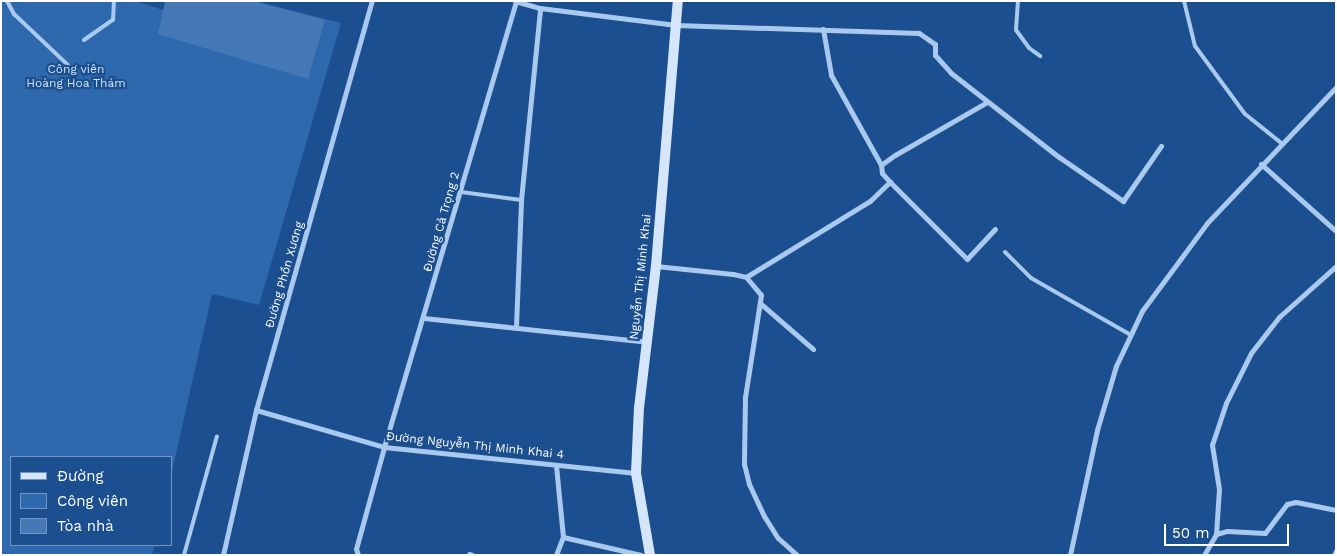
<!DOCTYPE html>
<html>
<head>
<meta charset="utf-8">
<style>
  body { margin:0 }
  #map { position:relative; width:1337px; height:556px; overflow:hidden; background:#1b4f8f; font-family:"Work Sans",sans-serif }
  div>[style] { position:absolute }
  .green>* { inset:0; background:#2e69ad }
  .building>* { inset:0; background:#4478b7 }
  .lane>* { height:4px; margin:-2px; padding:0 2px; transform-origin:2px; border-radius:2px; background:#a9c9ee }
  .street>* { height:5px; margin:-2.5px; padding:0 2.5px; transform-origin:2.5px; border-radius:2.5px; background:#a9c9ee }
  .secondary>* { height:10px; margin:-5px; padding:0 5px; transform-origin:5px; border-radius:5px; background:#d6e6fa }
  span { translate:-50% -50%; white-space:nowrap; text-align:center; line-height:1.15; -webkit-text-stroke:4.5px #1b4f8f; paint-order:stroke }
  .park-label { font-size:12px; color:#cfe3fa }
  .street-label { font-size:12px; color:#fff }
  .frame { position:absolute; inset:0; border:2px solid #fff; pointer-events:none }
  .legend { position:absolute; left:10px; top:456px; width:162px; height:90px; box-sizing:border-box; background:#1b4f8f; border:1px solid #7695bc; margin:0; padding:6px 9px; list-style:none; font-size:15px; color:#fff }
  .legend li { display:flex; align-items:center; gap:10px; height:25px }
  .legend b { width:25px; border:1px solid #7695bc }
  .scale { position:absolute; left:1164px; top:524px; width:125px; height:22px; box-sizing:border-box; border:2px solid #fff; border-top:0; padding-left:6px; font-size:15px; line-height:18px; white-space:nowrap; color:#fff; -webkit-text-stroke:4px #1b4f8f; paint-order:stroke }
</style>
</head>
<body>
<div id="map">
  <div class="green">
    <i style="clip-path:polygon(1px 1px,136px 1px,163px 10px,254px 1px,341px 23px,259px 305px,212px 294px,171px 476px,171px 457px,11px 457px,11px 545px,155px 545px,152px 555px,1px 555px)"></i>
  </div>
  <div class="building">
    <i style="clip-path:polygon(165px 1px,254px 1px,325px 20px,308px 79px,158px 34px)"></i>
  </div>
  <div class="lane">
    <i style="left:7px;top:1px;width:15px;rotate:62deg"></i>
    <i style="left:14px;top:14px;width:74px;rotate:43.4deg"></i>
    <i style="left:1018px;top:1px;width:29px;rotate:94deg"></i>
    <i style="left:1016px;top:30px;width:22px;rotate:54deg"></i>
    <i style="left:1029px;top:48px;width:14px;rotate:36deg"></i>
    <i style="left:1184px;top:1px;width:46px;rotate:76.3deg"></i>
    <i style="left:1195px;top:46px;width:84px;rotate:53.7deg"></i>
    <i style="left:1245px;top:114px;width:45px;rotate:38.7deg"></i>
    <i style="left:84px;top:40px;width:35px;rotate:-35deg"></i>
    <i style="left:113px;top:20px;width:19px;rotate:-87deg"></i>
    <i style="left:461px;top:192px;width:61px;rotate:7.6deg"></i>
    <i style="left:1005px;top:252px;width:37px;rotate:45deg"></i>
    <i style="left:1031px;top:278px;width:115px;rotate:29.7deg"></i>
    <i style="left:184px;top:555px;width:123px;rotate:-74.5deg"></i>
  </div>
  <div class="street">
    <i style="left:515px;top:1px;width:26px;rotate:16deg"></i>
    <i style="left:540px;top:8px;width:137px;rotate:7.1deg"></i>
    <i style="left:676px;top:25px;width:243px;rotate:1.9deg"></i>
    <i style="left:919px;top:33px;width:19px;rotate:35deg"></i>
    <i style="left:935px;top:44px;width:11px;rotate:90deg"></i>
    <i style="left:935px;top:55px;width:24px;rotate:48deg"></i>
    <i style="left:951px;top:73px;width:137px;rotate:37.9deg"></i>
    <i style="left:1059px;top:157px;width:78px;rotate:34.5deg"></i>
    <i style="left:1123px;top:201px;width:67px;rotate:-55.4deg"></i>
    <i style="left:823px;top:29px;width:47px;rotate:80.1deg"></i>
    <i style="left:831px;top:75px;width:103px;rotate:60.9deg"></i>
    <i style="left:1261px;top:164px;width:101px;rotate:41.8deg"></i>
    <i style="left:890px;top:182px;width:109px;rotate:45deg"></i>
    <i style="left:967px;top:259px;width:41px;rotate:-47deg"></i>
    <i style="left:656px;top:266px;width:77px;rotate:5.9deg"></i>
    <i style="left:733px;top:274px;width:13px;rotate:13deg"></i>
    <i style="left:746px;top:277px;width:23px;rotate:50deg"></i>
    <i style="left:761px;top:295px;width:103px;rotate:98.9deg"></i>
    <i style="left:745px;top:397px;width:67px;rotate:90.9deg"></i>
    <i style="left:744px;top:464px;width:21px;rotate:76deg"></i>
    <i style="left:749px;top:484px;width:35px;rotate:65deg"></i>
    <i style="left:764px;top:516px;width:26px;rotate:58deg"></i>
    <i style="left:778px;top:538px;width:25px;rotate:42deg"></i>
    <i style="left:746px;top:277px;width:145px;rotate:-31.5deg"></i>
    <i style="left:870px;top:201px;width:28px;rotate:-44deg"></i>
    <i style="left:890px;top:182px;width:12px;rotate:-132deg"></i>
    <i style="left:882px;top:173px;width:8px;rotate:-97deg"></i>
    <i style="left:881px;top:165px;width:17px;rotate:-36deg"></i>
    <i style="left:895px;top:155px;width:106px;rotate:-29.9deg"></i>
    <i style="left:761px;top:304px;width:69px;rotate:40.9deg"></i>
    <i style="left:424px;top:318px;width:224px;rotate:6.1deg"></i>
    <i style="left:516px;top:326px;width:126px;rotate:-87.7deg"></i>
    <i style="left:521px;top:200px;width:193px;rotate:-84.3deg"></i>
    <i style="left:256px;top:410px;width:133px;rotate:16.1deg"></i>
    <i style="left:384px;top:447px;width:253px;rotate:5.9deg"></i>
    <i style="left:1216px;top:534px;width:45px;rotate:-86.2deg"></i>
    <i style="left:1219px;top:489px;width:45px;rotate:-99deg"></i>
    <i style="left:1212px;top:445px;width:44px;rotate:-71.6deg"></i>
    <i style="left:1226px;top:403px;width:56px;rotate:-63.4deg"></i>
    <i style="left:1251px;top:353px;width:46px;rotate:-52.1deg"></i>
    <i style="left:1279px;top:317px;width:76px;rotate:-41.8deg"></i>
    <i style="left:563px;top:537px;width:80px;rotate:13deg"></i>
    <i style="left:469px;top:554px;width:3px;rotate:18deg"></i>
    <i style="left:223px;top:555px;width:149px;rotate:-77.2deg"></i>
    <i style="left:256px;top:410px;width:425px;rotate:-74.2deg"></i>
    <i style="left:358px;top:555px;width:6px;rotate:-108deg"></i>
    <i style="left:356px;top:549px;width:106px;rotate:-74.6deg"></i>
    <i style="left:384px;top:447px;width:465px;rotate:-73.5deg"></i>
    <i style="left:556px;top:555px;width:19px;rotate:-69deg"></i>
    <i style="left:563px;top:537px;width:72px;rotate:-95.6deg"></i>
    <i style="left:1070px;top:555px;width:128px;rotate:-77.8deg"></i>
    <i style="left:1097px;top:430px;width:67px;rotate:-73.5deg"></i>
    <i style="left:1116px;top:366px;width:61px;rotate:-64.7deg"></i>
    <i style="left:1142px;top:311px;width:109px;rotate:-53.5deg"></i>
    <i style="left:1207px;top:223px;width:187px;rotate:-46.5deg"></i>
    <i style="left:1204px;top:555px;width:24px;rotate:-60deg"></i>
    <i style="left:1216px;top:534px;width:11px;rotate:-15deg"></i>
    <i style="left:1227px;top:531px;width:38px;rotate:3deg"></i>
    <i style="left:1265px;top:533px;width:36px;rotate:-53deg"></i>
    <i style="left:1287px;top:504px;width:9px;rotate:-13deg"></i>
    <i style="left:1296px;top:502px;width:41px;rotate:11.3deg"></i>
    <i style="left:1334px;top:555px;width:4px;rotate:-63deg"></i>
  </div>
  <div class="secondary">
    <i style="left:650px;top:555px;width:83px;rotate:-99.7deg"></i>
    <i style="left:636px;top:473px;width:65px;rotate:-87.4deg"></i>
    <i style="left:639px;top:408px;width:143px;rotate:-83.2deg"></i>
    <i style="left:656px;top:266px;width:266px;rotate:-85.3deg"></i>
  </div>
  <div class="park-label">
    <span style="left:76px;top:77px">Công viên<br>Hoàng Hoa Thám</span>
  </div>
  <div class="street-label">
    <span style="left:442px;top:222px;rotate:-74deg">Đường Cả Trọng 2</span>
    <span style="left:285px;top:275px;rotate:-74deg">Đường Phồn Xương</span>
    <span style="left:641px;top:277px;rotate:-84deg">Nguyễn Thị Minh Khai</span>
    <span style="left:475px;top:446px;rotate:6deg">Đường Nguyễn Thị Minh Khai 4</span>
  </div>
  <div class="frame"></div>
  <ul class="legend">
  <li><b style="height:6px;background:#d6e6fa"></b>Đường</li>
  <li><b style="height:14px;background:#2e69ad"></b>Công viên</li>
  <li><b style="height:14px;background:#4478b7"></b>Tòa nhà</li>
  </ul>
  <div class="scale">50 m</div>
</div>
</body>
</html>
